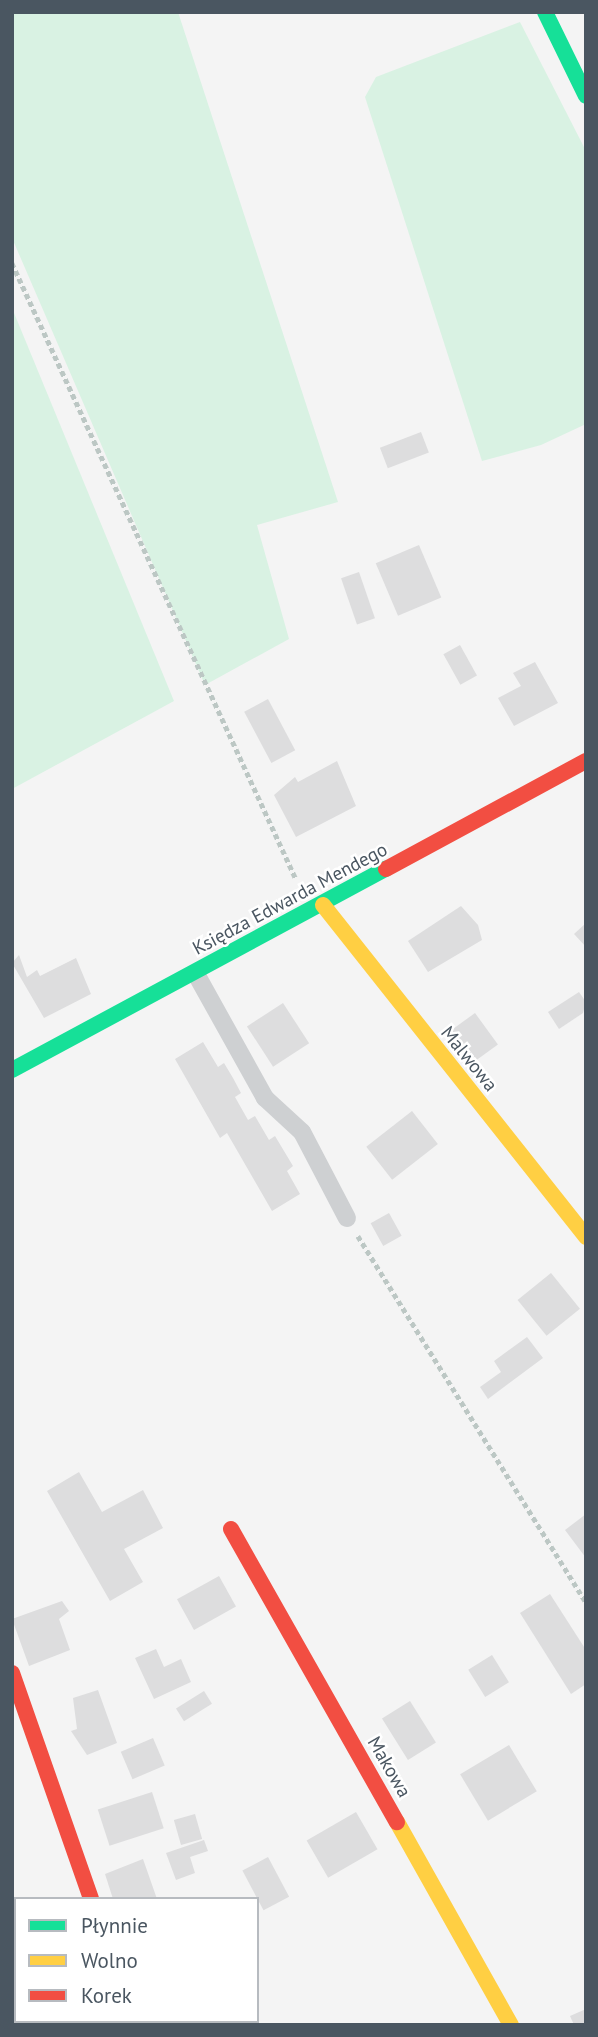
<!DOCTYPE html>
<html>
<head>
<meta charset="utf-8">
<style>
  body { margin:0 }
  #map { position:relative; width:598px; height:2037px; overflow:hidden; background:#f4f4f4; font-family:"PT Sans",sans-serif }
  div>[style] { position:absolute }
  .green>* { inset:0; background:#d9f2e3 }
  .building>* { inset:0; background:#ddddde; transform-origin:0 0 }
  .path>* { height:4.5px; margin-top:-2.25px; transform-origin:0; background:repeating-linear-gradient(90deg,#bcc7c4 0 5px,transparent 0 8.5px) }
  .lane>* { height:18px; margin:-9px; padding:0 9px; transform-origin:9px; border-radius:9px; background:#ced0d2 }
  .street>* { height:33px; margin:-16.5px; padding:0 16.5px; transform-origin:16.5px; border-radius:16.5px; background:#ced0d2 }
  .fast>* { height:16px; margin:-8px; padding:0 8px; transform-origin:8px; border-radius:8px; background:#16e098 }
  .slow>* { height:16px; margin:-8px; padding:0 8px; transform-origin:8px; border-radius:8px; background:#ffcf43 }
  .jam>* { height:16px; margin:-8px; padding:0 8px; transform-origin:8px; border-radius:8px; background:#f24e42 }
  span { translate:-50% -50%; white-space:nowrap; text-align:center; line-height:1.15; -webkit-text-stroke:5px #fff; paint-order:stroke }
  .street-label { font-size:19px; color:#4a5661 }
  .frame { position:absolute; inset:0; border:14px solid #4a5661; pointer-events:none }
  .legend { position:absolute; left:14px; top:1897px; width:245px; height:126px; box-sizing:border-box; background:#fff; border:2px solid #b7bbc0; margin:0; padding:9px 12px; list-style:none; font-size:21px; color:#4a5661 }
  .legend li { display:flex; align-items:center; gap:14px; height:35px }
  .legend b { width:35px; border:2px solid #b7bbc0 }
</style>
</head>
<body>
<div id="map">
  <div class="green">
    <i style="clip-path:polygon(12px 12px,178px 12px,338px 502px,257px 525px,289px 639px,205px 685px,12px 238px)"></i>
    <i style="clip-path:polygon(520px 22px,586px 151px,586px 424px,541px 445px,482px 461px,365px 97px,376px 77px)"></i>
    <i style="clip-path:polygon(12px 308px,174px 701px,12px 789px)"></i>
  </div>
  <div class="building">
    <i style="left:421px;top:432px;width:22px;height:44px;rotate:69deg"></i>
    <i style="left:419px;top:545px;width:57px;height:47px;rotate:67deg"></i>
    <i style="left:359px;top:572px;width:49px;height:19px;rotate:71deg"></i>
    <i style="left:460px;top:645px;width:35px;height:19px;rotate:61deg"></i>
    <i style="clip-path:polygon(535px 662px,558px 703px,514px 726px,498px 698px,521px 686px,513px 673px)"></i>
    <i style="left:268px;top:699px;width:58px;height:27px;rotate:62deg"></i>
    <i style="clip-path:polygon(337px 761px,356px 806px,296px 837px,274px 795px,295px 777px,298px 782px)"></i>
    <i style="clip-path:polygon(461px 906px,478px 925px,482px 940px,428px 972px,408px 941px)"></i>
    <i style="clip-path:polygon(586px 923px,586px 947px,574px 934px)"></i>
    <i style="clip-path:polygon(19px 955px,27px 977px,37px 970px,40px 976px,76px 958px,91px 994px,44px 1018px,12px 963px)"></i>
    <i style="clip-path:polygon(579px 992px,586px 1002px,583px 1013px,559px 1029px,548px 1012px)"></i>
    <i style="left:283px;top:1003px;width:48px;height:43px;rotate:57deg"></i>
    <i style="left:475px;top:1013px;width:39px;height:32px;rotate:54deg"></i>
    <i style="clip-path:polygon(203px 1042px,218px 1067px,224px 1063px,233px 1078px,241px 1093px,235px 1097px,248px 1120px,255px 1116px,269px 1140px,275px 1136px,293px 1166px,287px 1171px,300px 1194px,272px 1211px,227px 1133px,220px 1138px,175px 1059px)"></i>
    <i style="left:412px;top:1111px;width:42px;height:58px;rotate:52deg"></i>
    <i style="left:389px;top:1213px;width:26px;height:21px;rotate:61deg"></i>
    <i style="left:551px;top:1273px;width:46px;height:43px;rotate:51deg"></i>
    <i style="clip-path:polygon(527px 1337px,543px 1358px,488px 1399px,480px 1387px,501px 1372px,494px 1361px)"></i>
    <i style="clip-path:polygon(79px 1472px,102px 1512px,143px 1490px,163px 1528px,124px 1549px,143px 1582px,110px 1601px,47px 1491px)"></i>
    <i style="clip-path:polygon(586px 1514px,586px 1558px,565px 1530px)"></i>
    <i style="left:219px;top:1576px;width:35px;height:48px;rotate:61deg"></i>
    <i style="clip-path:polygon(550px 1594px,586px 1650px,586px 1684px,571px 1694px,520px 1613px)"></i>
    <i style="clip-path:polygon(62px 1601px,69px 1611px,59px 1619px,70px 1650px,29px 1666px,12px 1619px)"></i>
    <i style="clip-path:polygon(156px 1649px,164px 1667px,181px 1659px,191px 1682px,154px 1699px,135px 1658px)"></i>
    <i style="left:492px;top:1655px;width:32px;height:28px;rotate:58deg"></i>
    <i style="clip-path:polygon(98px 1690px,117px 1743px,87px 1755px,71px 1731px,77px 1729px,73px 1698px)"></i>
    <i style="left:204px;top:1691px;width:15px;height:33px;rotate:58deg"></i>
    <i style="left:410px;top:1701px;width:49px;height:33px;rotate:58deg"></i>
    <i style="left:153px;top:1738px;width:30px;height:35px;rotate:67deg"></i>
    <i style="left:509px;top:1745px;width:54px;height:57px;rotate:59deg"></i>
    <i style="left:152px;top:1792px;width:38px;height:57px;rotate:72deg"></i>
    <i style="left:356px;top:1812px;width:43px;height:57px;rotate:60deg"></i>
    <i style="left:195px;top:1814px;width:26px;height:22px;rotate:74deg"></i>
    <i style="clip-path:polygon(204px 1840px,208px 1851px,190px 1857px,195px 1873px,176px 1880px,166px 1853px)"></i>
    <i style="left:268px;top:1857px;width:45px;height:29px;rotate:62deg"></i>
    <i style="clip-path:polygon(143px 1859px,157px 1899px,113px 1899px,105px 1874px)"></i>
    <i style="clip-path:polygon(586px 2009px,586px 2025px,574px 2025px,570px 2016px)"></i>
    <i style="clip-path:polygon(178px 2021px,222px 2021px,222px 2022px,179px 2025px)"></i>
  </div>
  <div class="path">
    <i style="left:12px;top:263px;width:678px;rotate:65.25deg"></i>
    <i style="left:358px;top:1236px;width:431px;rotate:58.1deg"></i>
  </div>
  <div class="lane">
    <i style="left:196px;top:974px;width:142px;rotate:60.9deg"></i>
    <i style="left:265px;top:1098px;width:50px;rotate:42.6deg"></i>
    <i style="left:302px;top:1132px;width:97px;rotate:62.4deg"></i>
  </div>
  <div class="street">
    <i style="left:12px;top:1995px;width:10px;rotate:66deg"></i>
    <i style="left:133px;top:2021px;width:4px;rotate:63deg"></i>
  </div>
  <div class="fast">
    <i style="left:545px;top:12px;width:93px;rotate:64deg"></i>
    <i style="left:12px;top:1070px;width:425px;rotate:-28.3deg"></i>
  </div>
  <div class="slow">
    <i style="left:323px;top:905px;width:424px;rotate:51.6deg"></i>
    <i style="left:397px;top:1822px;width:233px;rotate:60.7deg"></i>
  </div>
  <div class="jam">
    <i style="left:386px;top:869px;width:227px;rotate:-28.4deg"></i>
    <i style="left:231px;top:1529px;width:337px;rotate:60.5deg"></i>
    <i style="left:12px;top:1673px;width:239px;rotate:70.7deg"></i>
  </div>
  <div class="street-label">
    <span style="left:290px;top:899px;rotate:-28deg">Księdza Edwarda Mendego</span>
    <span style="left:469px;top:1059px;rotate:51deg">Malwowa</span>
    <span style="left:389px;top:1767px;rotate:60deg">Makowa</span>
  </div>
  <div class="frame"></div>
  <ul class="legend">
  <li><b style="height:9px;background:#16e098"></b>Płynnie</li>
  <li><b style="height:9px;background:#ffcf43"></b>Wolno</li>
  <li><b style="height:9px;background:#f24e42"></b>Korek</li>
  </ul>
</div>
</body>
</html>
